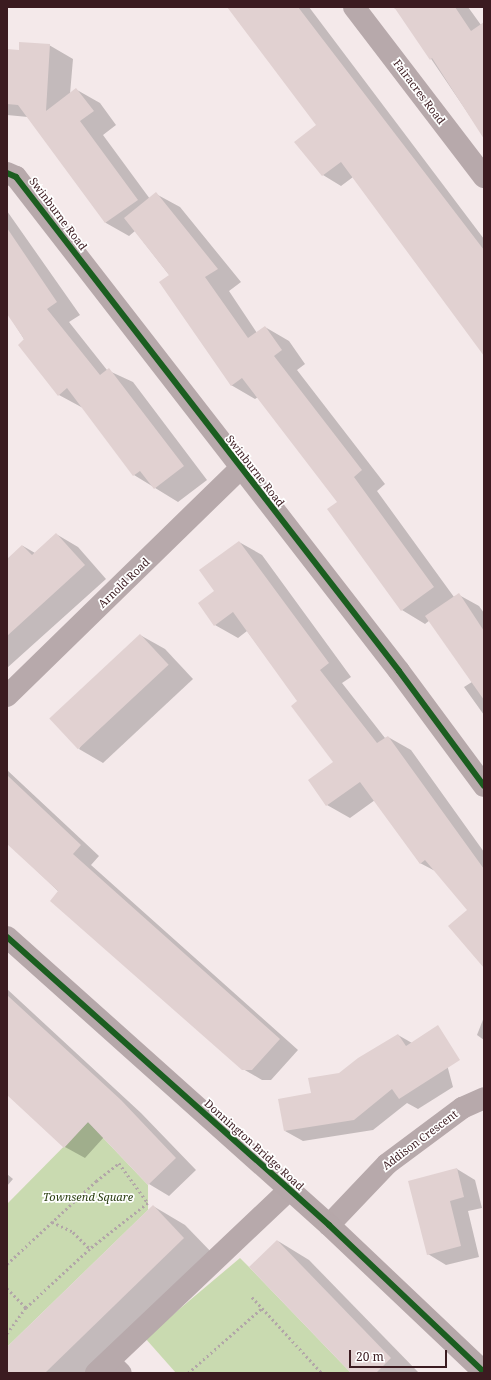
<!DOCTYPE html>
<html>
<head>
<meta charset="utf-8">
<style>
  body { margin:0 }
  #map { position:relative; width:491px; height:1380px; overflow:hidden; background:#f4e9ea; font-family:"Noto Serif",serif }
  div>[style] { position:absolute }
  .green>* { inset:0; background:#c9dab0 }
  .shadow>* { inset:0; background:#0003 }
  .building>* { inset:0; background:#e1d1d1; transform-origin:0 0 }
  .path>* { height:2.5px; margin-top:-1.25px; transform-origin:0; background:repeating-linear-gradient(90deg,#b2a6a8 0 2px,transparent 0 5px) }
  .service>* { height:20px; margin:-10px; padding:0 10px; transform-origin:10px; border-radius:10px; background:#b7a9ab }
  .minor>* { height:22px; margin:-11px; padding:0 11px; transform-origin:11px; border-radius:11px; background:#b7a9ab }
  .secondary>* { height:22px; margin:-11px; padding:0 11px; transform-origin:11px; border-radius:11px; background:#b6a8aa }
  .cycleway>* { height:6px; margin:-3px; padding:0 3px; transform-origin:3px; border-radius:3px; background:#1b5e20 }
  span { translate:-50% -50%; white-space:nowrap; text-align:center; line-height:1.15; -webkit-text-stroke:3.5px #fff; paint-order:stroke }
  .street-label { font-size:11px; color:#3b1b20 }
  .park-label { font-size:11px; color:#2a3e11; font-style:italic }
  .frame { position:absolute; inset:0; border:8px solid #3b1b20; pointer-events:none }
  .scale { position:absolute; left:349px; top:1350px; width:98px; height:18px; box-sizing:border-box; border:2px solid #3b1b20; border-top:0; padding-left:5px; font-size:12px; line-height:14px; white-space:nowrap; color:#3b1b20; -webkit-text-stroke:3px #fff; paint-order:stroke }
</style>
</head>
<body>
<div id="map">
  <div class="green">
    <i style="clip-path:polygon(88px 1122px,148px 1185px,148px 1210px,7px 1347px,7px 1204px)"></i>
    <i style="clip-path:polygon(240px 1258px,249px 1267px,351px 1373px,176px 1373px,145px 1338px)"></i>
  </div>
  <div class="shadow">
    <i style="clip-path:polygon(230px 7px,309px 7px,484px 239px,484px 354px,353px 177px,341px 186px,323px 175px,318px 125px)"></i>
    <i style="clip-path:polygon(392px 7px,468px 7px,481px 25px,484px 23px,484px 131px,478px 128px,398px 10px)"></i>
    <i style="clip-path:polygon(49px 45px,73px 59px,70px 94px,77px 90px,100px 103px,116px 125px,103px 135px,150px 199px,156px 194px,180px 207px,241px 282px,229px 291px,257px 333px,265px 327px,289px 341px,305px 364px,297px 370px,385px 484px,377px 491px,454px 597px,459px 595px,479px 606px,484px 613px,484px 715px,464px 687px,472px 682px,430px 620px,425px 624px,402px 610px,338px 502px,258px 397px,255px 399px,231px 385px,170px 276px,135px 231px,129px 236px,106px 223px,28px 117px,7px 115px,7px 50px,20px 51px)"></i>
    <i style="clip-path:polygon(7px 211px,80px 315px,69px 322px,107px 370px,133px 382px,207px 480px,178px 502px,134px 475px,83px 408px,59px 395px,7px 312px)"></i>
    <i style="clip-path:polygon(56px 534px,78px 547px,106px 579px,7px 668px,7px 560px,23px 546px,35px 553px)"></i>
    <i style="clip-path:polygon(239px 542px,262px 555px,351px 677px,342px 683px,385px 738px,388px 737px,411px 750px,484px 852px,484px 966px,468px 910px,437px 872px,420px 863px,375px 800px,350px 818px,327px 805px,335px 762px,299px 701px,247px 631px,238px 638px,215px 625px,215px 591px)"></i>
    <i style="clip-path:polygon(140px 635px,165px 649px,193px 679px,103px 763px,79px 749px)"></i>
    <i style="clip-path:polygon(7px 770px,99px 856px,91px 865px,298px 1050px,271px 1080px,262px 1080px,243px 1069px,7px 842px)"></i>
    <i style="clip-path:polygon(7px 989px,141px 1113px,196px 1170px,169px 1196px,149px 1184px,104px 1137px,85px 1158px,65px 1147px,7px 1094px)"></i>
    <i style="clip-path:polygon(484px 1017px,484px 1040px,477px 1035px)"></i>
    <i style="clip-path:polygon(398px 1035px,412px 1043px,442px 1046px,453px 1087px,418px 1109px,407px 1103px,373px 1130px,303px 1141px,285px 1131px,312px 1094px)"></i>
    <i style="clip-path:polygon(457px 1169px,475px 1180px,482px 1208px,468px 1211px,479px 1257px,446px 1265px,428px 1254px)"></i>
    <i style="clip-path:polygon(7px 1174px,13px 1179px,7px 1186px)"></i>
    <i style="clip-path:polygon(153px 1206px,185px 1225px,215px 1256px,95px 1373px,7px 1373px,7px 1348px)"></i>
    <i style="clip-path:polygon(278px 1241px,309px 1260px,419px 1373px,353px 1373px)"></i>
  </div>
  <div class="building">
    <i style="clip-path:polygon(227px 7px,298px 7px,484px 250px,484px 356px,341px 162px,322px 176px,294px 142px,316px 125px)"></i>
    <i style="clip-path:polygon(394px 7px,455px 7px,471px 31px,484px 22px,484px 139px,432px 58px,430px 60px)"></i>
    <i style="clip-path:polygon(19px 42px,50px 44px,46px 111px,76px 88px,94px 111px,80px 121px,138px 200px,105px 223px,18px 105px,7px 104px,7px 49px,19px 50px)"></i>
    <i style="clip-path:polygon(156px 192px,218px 269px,205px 277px,248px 338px,265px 326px,282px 350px,274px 356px,362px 470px,354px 477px,434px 587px,401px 611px,327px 509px,337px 502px,242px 378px,231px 386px,159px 282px,169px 275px,124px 218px)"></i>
    <i style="clip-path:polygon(7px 228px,57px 302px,47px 309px,100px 375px,109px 368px,184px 466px,154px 489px,140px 471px,133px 476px,67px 388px,58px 396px,18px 345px,24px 339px,7px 314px)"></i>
    <i style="clip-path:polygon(56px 533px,85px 565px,7px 636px,7px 559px,22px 545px,32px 555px)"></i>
    <i style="clip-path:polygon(239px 541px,329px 663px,320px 670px,377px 743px,388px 736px,484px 869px,484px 968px,448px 926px,467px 910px,425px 860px,420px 864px,360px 782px,326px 806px,308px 780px,333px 762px,291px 706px,297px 701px,233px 612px,214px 626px,198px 603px,214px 591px,199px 570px)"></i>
    <i style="clip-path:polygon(459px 593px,484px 631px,484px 700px,425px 616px)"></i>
    <i style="left:140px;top:634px;width:42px;height:124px;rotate:47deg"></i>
    <i style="clip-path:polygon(7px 775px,81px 845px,73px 854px,280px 1039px,252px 1070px,242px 1070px,50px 901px,58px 891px,7px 844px)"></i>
    <i style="clip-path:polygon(7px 995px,121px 1100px,176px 1158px,148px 1185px,88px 1122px,64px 1148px,7px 1095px)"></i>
    <i style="clip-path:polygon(438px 1025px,460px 1060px,399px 1099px,392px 1089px,354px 1120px,284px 1131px,278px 1099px,311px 1093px,308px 1078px,339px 1073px,358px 1058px,398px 1034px,406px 1046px)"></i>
    <i style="clip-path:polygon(457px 1168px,464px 1197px,450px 1201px,461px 1246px,427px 1255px,408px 1181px)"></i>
    <i style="clip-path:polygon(153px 1205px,184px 1238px,45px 1373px,7px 1373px,7px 1347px)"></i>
    <i style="clip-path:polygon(277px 1240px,391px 1358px,376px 1373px,351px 1373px,249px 1267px)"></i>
  </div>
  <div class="path">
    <i style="left:52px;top:1222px;width:23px;rotate:25deg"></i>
    <i style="left:73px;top:1232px;width:24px;rotate:45deg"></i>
    <i style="left:7px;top:1264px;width:122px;rotate:-43deg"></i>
    <i style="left:96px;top:1181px;width:29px;rotate:-38deg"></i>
    <i style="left:119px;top:1163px;width:49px;rotate:54.1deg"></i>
    <i style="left:148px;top:1203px;width:74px;rotate:141.6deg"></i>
    <i style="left:90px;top:1249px;width:87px;rotate:137.3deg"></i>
    <i style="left:26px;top:1308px;width:32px;rotate:126deg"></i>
    <i style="left:7px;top:1288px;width:28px;rotate:46deg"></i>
    <i style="left:252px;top:1297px;width:103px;rotate:47.4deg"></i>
    <i style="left:188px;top:1373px;width:98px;rotate:-41.3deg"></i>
  </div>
  <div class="service">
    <i style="left:109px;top:1360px;width:18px;rotate:45deg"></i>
  </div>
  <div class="minor">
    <i style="left:354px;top:7px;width:214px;rotate:52.6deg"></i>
    <i style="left:7px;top:173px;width:10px;rotate:24deg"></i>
    <i style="left:16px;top:177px;width:625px;rotate:52.21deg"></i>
    <i style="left:399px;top:671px;width:143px;rotate:53.5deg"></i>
    <i style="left:7px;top:696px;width:325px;rotate:-44.3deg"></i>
    <i style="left:329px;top:1225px;width:84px;rotate:-46.4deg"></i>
    <i style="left:387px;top:1164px;width:94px;rotate:-36.7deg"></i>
    <i style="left:462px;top:1108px;width:24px;rotate:-24deg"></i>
    <i style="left:96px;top:1373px;width:266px;rotate:-43.5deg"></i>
  </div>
  <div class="secondary">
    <i style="left:7px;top:937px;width:432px;rotate:41.8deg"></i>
    <i style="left:329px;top:1225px;width:214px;rotate:43.5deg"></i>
  </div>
  <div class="cycleway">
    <i style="left:7px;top:173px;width:10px;rotate:24deg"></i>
    <i style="left:16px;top:177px;width:625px;rotate:52.21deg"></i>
    <i style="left:399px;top:671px;width:143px;rotate:53.5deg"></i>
    <i style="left:7px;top:937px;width:432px;rotate:41.8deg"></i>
    <i style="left:329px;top:1225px;width:214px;rotate:43.5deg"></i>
  </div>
  <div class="street-label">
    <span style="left:419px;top:92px;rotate:53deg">Fairacres Road</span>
    <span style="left:58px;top:214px;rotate:53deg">Swinburne Road</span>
    <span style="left:255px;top:471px;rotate:52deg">Swinburne Road</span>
    <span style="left:124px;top:583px;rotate:-44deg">Arnold Road</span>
    <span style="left:420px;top:1140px;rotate:-37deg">Addison Crescent</span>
    <span style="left:254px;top:1145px;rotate:42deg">Donnington Bridge Road</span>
  </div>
  <div class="park-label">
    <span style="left:88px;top:1197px">Townsend Square</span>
  </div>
  <div class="frame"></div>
  <div class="scale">20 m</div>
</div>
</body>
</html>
